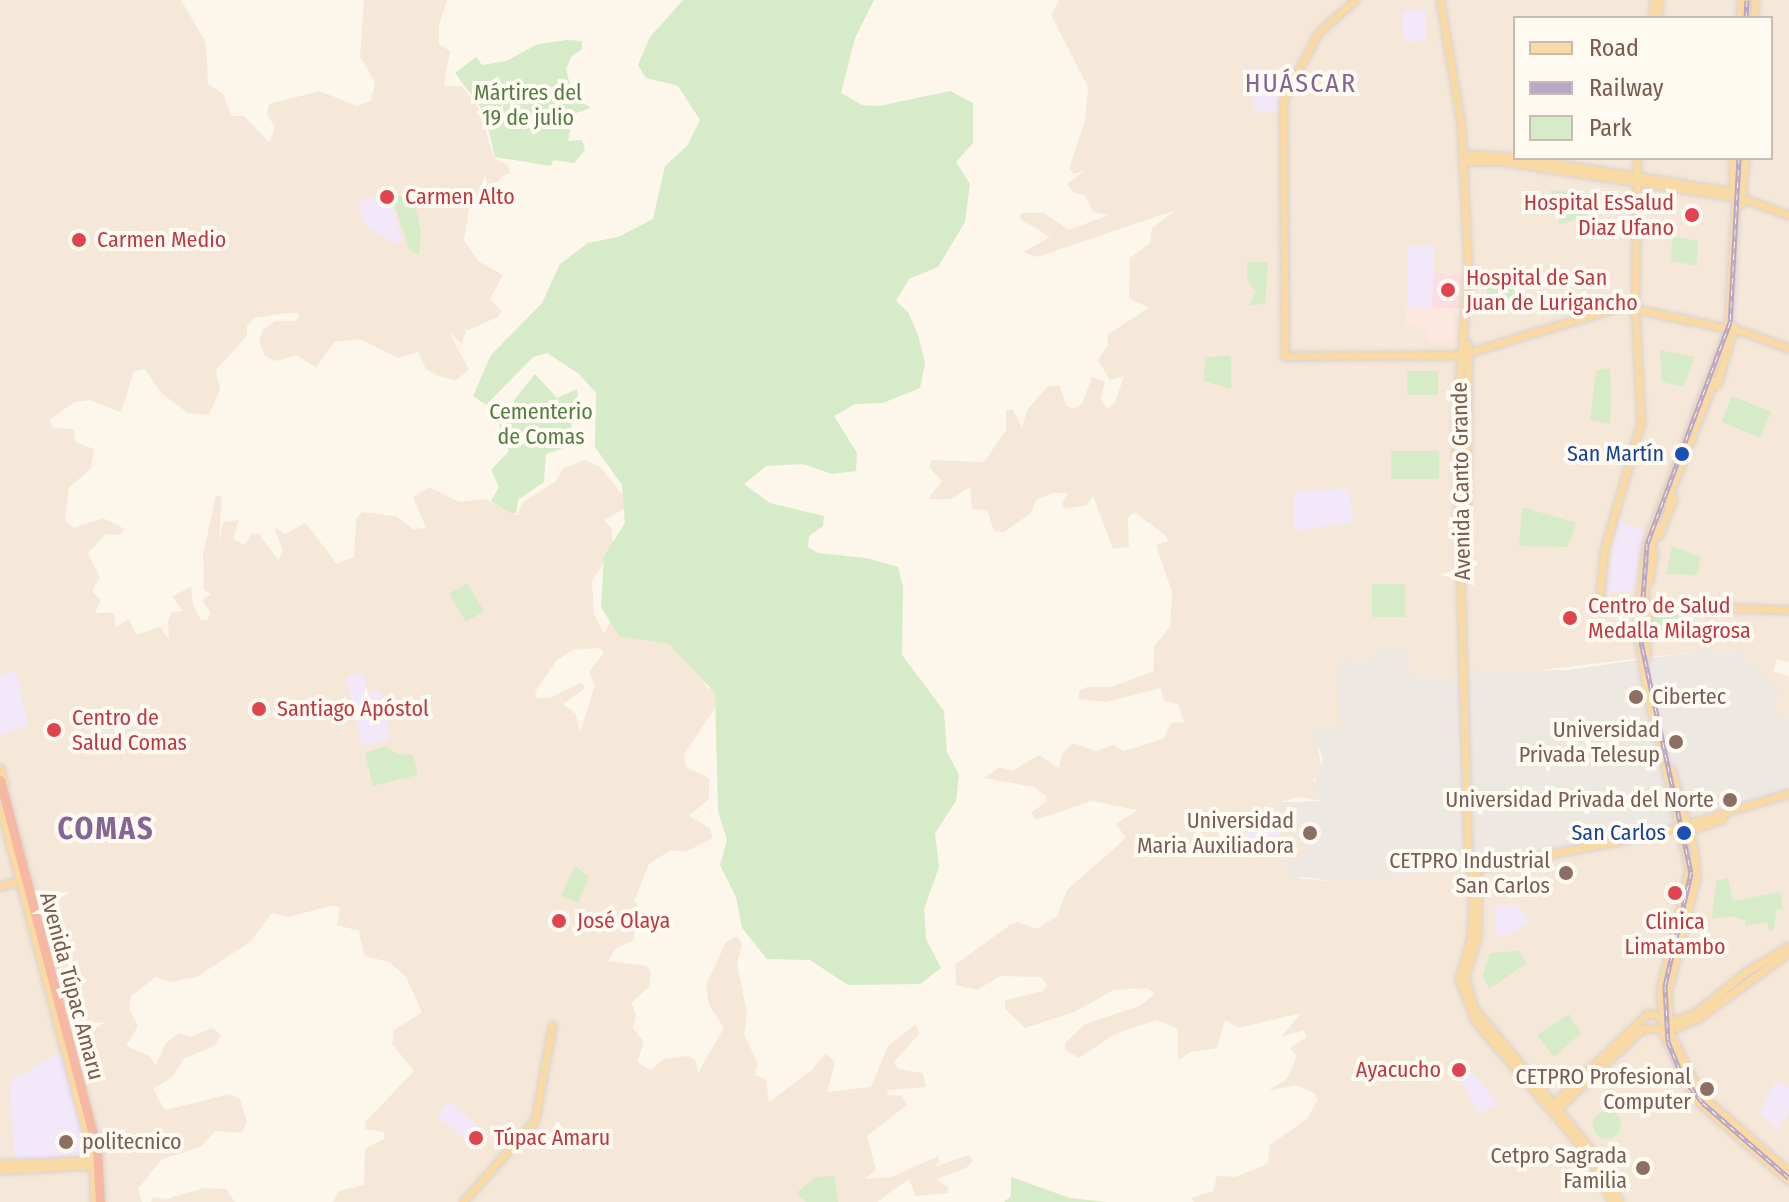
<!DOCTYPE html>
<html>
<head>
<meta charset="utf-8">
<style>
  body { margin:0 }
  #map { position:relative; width:1789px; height:1202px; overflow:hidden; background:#fdf6eb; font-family:"Fira Sans Condensed",sans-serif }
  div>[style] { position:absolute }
  .residential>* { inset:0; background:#f5e8d9 }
  .commercial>* { inset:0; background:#fde8df }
  .industrial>* { inset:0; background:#eee8e3 }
  .education>* { inset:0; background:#f3e7fa; transform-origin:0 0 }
  .medical>* { inset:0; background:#fbdee1; transform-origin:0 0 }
  .green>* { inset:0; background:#d6ebc8; transform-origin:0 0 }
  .round { border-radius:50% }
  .roads { filter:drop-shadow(0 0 2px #d9d1cd) drop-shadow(0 0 2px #d9d1cd) }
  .major>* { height:7px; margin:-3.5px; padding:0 3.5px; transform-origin:3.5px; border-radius:3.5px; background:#fadaa4 }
  .highway>* { height:9px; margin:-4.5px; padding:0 4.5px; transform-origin:4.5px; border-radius:4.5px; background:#f6b8a2 }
  .rail>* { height:5px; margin-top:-2.5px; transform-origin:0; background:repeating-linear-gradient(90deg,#fffaf2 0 6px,#b9a7c8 0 12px); box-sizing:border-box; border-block:2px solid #b9a7c8 }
  .dots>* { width:22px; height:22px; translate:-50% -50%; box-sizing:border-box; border:4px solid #fffaf2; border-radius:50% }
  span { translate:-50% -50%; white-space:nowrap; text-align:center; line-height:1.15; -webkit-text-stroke:8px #fffaf2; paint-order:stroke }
  .park-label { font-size:22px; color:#557e44 }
  .health-label { font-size:22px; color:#be3a42 }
  .left { translate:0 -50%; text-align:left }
  .right { translate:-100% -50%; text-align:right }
  .transit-label { font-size:22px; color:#164399 }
  .street-label { font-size:22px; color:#795c4d }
  .education-label { font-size:22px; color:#785e54 }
  .quarter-label { font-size:26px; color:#846694; letter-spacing:2px }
  .district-label { font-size:30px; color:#846694; font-weight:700; letter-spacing:2px }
  .legend { position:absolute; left:1513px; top:16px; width:260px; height:144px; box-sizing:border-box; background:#fffaf2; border:2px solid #c9bbb0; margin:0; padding:10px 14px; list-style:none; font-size:24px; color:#795c4d }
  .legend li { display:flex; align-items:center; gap:16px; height:40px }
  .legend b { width:40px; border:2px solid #c9bbb0 }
</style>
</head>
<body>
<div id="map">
  <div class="residential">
    <i style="clip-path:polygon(evenodd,0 0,181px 0,206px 43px,208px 84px,223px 94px,232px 116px,244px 116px,269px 142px,275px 128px,267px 114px,269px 104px,320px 91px,357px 106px,371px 101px,375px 82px,360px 57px,364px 0,447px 0,439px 25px,439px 44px,450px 51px,444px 86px,462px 86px,478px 107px,494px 158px,508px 165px,510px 173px,502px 176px,489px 199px,481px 203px,471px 198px,464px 240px,478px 261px,503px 275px,490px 299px,501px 310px,498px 317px,466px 331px,462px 344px,449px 332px,469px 370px,456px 380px,441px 377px,426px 369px,418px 352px,398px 358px,360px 339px,334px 342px,316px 368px,297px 355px,276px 361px,265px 356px,259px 341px,263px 330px,275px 321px,297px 321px,299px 313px,286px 313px,254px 318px,247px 326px,247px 336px,216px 370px,220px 390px,209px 415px,188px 413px,161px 393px,145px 369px,134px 371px,121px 412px,89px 400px,75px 402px,49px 420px,53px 428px,74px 429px,75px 442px,94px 449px,91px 468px,69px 488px,65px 520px,74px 528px,103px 518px,125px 529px,120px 535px,106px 534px,88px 553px,100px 577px,92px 591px,101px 600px,95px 613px,114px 613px,116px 627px,129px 619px,137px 635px,160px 626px,169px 640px,168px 621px,172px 612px,183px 611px,172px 597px,191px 586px,193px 605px,201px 620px,208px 620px,210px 612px,202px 600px,211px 594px,204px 590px,203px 555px,216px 495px,222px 497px,219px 542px,223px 522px,239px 520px,233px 539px,245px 545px,252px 533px,259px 534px,278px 560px,283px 552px,274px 527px,285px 534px,306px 523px,337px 564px,354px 557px,356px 519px,362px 512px,396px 516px,413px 529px,426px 528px,413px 497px,429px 487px,460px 502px,485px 499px,517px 515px,523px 502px,555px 482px,564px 468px,585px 460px,600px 467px,627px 500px,626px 508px,604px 520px,612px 528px,613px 547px,592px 582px,594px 614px,604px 634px,621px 599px,693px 666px,708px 689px,720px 690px,721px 699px,684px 755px,686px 767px,709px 778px,709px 799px,689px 816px,710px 828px,713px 838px,685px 852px,671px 850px,649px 864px,634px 901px,651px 922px,635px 926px,634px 940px,615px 949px,608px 961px,647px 966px,651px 974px,649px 987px,631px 1003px,636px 1015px,633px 1028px,644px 1042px,637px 1062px,651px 1070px,664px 1059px,689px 1056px,696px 1061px,698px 1073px,724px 1028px,709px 1005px,706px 985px,726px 942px,737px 936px,742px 944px,737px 963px,747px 1014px,744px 1034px,758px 1064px,755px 1075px,766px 1079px,769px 1102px,812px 1070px,826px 1053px,835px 1063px,827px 1092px,871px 1087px,888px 1046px,916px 1024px,919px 1034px,894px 1062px,898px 1069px,923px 1073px,926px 1087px,888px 1090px,887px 1095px,902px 1096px,907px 1105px,867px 1136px,876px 1170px,864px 1179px,892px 1177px,938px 1156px,940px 1162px,933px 1167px,969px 1155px,973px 1161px,966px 1168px,936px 1179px,949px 1188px,947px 1193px,916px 1196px,909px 1179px,877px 1202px,333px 1202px,339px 1191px,364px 1185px,365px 1149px,385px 1138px,384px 1132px,365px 1129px,365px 1122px,414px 1071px,392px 1044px,394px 1030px,422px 1012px,406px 977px,389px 962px,364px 956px,359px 931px,337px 925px,340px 908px,334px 905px,289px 917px,272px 913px,250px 942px,197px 977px,171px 982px,156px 977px,131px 996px,129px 1009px,138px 1026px,126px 1046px,148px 1055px,156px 1065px,165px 1044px,179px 1033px,190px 1037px,212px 1028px,221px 1035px,215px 1045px,184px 1059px,172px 1077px,153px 1089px,165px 1110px,230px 1094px,240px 1099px,247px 1123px,241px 1133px,215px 1131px,202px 1146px,161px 1160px,138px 1189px,142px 1202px,103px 1202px,0 771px,0 0,600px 648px,604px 653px,589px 672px,595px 685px,580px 733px,576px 714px,563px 704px,585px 688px,582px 682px,549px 698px,537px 698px,535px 692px,556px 661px,572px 650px,600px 648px)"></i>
    <i style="clip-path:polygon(evenodd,1059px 0,1789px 0,1789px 662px,1777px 659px,1773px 671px,1789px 677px,1789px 718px,1771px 711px,1764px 680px,1746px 665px,1747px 652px,1700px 651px,1467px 679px,1417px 678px,1409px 669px,1339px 661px,1340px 731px,1318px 725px,1316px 737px,1322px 771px,1313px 781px,1322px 801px,1299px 797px,1280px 802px,1280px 823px,1306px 823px,1306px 858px,1298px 878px,1341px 882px,1514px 865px,1789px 795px,1789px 1202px,1194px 1202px,1191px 1198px,1213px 1191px,1217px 1176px,1236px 1177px,1268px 1163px,1270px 1145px,1307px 1119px,1318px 1099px,1314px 1093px,1296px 1085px,1268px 1091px,1287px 1079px,1297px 1056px,1290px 1048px,1306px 1037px,1304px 1030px,1281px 1037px,1301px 1013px,1238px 1028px,1225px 1020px,1217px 1048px,1190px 1052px,1178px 1061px,1178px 1029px,1157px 1020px,1115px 1034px,1079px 1058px,1065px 1050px,1065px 1043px,1085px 1024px,1139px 1006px,1155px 994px,1147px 988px,1114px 990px,1074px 1012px,1025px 1028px,1005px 1009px,1005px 1000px,1044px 991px,1047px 985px,1041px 977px,1000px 976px,977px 990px,956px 985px,955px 965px,1010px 925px,1018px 922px,1037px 929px,1057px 916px,1067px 890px,1126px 838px,1116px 824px,1138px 810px,1091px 801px,1036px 820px,1031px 813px,1047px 801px,1046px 796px,1034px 787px,984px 778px,1000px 767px,1012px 771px,1039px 755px,1059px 768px,1062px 754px,1073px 743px,1096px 751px,1113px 745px,1124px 751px,1163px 739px,1171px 723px,1184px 722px,1178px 704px,1164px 701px,1161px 688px,1106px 702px,1079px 699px,1079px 691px,1087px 687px,1111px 687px,1154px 671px,1154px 646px,1170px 627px,1172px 592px,1156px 545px,1168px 541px,1165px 535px,1134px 512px,1128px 518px,1129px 547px,1113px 549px,1093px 496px,1087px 505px,1065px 509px,1062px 504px,1068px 493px,1052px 493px,1036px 500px,1031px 513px,1004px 532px,994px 531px,987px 510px,972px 509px,970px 487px,951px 499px,928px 499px,942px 481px,929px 467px,932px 460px,984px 462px,1006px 430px,1006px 410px,1013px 409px,1022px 428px,1027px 410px,1048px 386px,1059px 385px,1067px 406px,1074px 409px,1082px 404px,1092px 377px,1105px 382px,1101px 399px,1107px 409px,1115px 402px,1124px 376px,1110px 380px,1098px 360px,1108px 345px,1107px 335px,1149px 308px,1129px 298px,1130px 258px,1150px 243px,1152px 228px,1176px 210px,1037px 257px,1023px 252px,1050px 237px,1020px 219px,1021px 213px,1044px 213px,1069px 230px,1108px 215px,1093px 212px,1085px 195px,1074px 193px,1067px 184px,1084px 171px,1074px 174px,1069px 169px,1085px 120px,1088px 87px,1051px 15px,1059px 0,1515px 18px,1771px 18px,1771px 158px,1515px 158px,1515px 18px)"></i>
    <i style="clip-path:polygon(0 799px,94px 1157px,96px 1202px,0 1202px)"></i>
    <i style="clip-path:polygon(204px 1188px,226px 1189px,235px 1202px,151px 1202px,153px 1197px,166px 1199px)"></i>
  </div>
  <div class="commercial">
    <i style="clip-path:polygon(1406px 308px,1463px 308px,1463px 314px,1454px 316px,1454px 341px,1427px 341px,1427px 329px,1406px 325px)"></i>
  </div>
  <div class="industrial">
    <i style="clip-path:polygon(1374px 650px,1409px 650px,1409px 669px,1417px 678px,1466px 679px,1469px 671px,1567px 670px,1700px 651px,1747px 652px,1746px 665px,1765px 669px,1764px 680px,1781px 686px,1772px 711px,1789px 718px,1789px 795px,1514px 865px,1341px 882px,1287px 875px,1286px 859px,1306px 858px,1306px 823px,1280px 823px,1280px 802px,1322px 801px,1313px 787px,1323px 760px,1313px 732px,1318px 725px,1340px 731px,1338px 661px,1372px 662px)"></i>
  </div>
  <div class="education">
    <i style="left:1425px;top:10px;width:31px;height:23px;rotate:88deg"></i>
    <i style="clip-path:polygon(1269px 72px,1291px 73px,1278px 112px,1256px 113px,1252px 97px)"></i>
    <i style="clip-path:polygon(383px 195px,385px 201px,391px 199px,402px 240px,394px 243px,366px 227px,358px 203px)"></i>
    <i style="left:1407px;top:245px;width:27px;height:62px"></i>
    <i style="clip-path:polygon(1348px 489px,1354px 522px,1294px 531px,1294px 491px)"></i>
    <i style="clip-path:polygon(1619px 521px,1644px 530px,1632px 592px,1606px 592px)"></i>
    <i style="clip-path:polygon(16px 671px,28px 726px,0 734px,0 675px)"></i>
    <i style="clip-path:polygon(364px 674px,367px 693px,381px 690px,389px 731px,389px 740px,362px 746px,346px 676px)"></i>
    <i style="left:1245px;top:825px;width:35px;height:24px"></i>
    <i style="clip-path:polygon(1495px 905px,1518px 905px,1529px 922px,1508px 936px,1495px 936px)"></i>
    <i style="clip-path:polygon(63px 1051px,89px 1157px,15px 1161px,9px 1082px)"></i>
    <i style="clip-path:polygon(1469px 1069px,1498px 1104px,1487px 1111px,1478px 1113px,1458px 1076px)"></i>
    <i style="clip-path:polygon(1776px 1081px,1789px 1089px,1789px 1112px,1777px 1129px,1759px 1113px)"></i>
    <i style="left:449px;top:1101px;width:41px;height:19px;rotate:41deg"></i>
  </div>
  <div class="medical">
    <i style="left:1434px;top:273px;width:27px;height:34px;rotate:4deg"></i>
  </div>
  <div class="green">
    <i style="clip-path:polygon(683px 0,874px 0,855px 38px,841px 93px,862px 105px,879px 106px,950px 91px,973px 103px,973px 143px,956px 162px,970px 184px,965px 222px,938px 267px,909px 279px,896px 301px,908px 312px,918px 335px,925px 363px,920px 388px,883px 403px,855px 404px,834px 416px,857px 453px,856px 471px,832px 474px,803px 464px,766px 466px,744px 484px,770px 503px,824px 516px,823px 526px,809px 536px,808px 547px,818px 553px,866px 558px,898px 567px,903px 587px,902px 655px,944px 711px,947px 752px,959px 775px,956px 801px,935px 833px,939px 867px,924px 909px,926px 939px,941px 968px,920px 984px,848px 985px,810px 960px,767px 959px,742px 928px,736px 897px,720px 865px,727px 840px,718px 811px,715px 693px,669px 644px,619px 636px,601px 607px,604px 556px,625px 523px,622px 485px,595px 447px,596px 393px,579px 374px,547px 353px,533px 357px,486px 405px,473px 396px,491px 355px,542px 303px,560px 264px,588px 243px,618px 237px,653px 219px,665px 166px,687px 146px,700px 120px,678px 86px,646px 78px,638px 65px,650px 37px)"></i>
    <i style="clip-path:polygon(567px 40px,582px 41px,582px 49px,571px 57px,566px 69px,573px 97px,591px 108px,573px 114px,568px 141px,582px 140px,585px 150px,574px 163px,553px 160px,551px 166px,495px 157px,484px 112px,455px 73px,476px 57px,482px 65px,506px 61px,538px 44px)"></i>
    <i style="clip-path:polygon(1550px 190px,1580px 193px,1586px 216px,1560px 225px)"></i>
    <i style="clip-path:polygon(412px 192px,421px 231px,419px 255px,409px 249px,393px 199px)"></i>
    <i style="clip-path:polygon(1672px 236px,1698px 241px,1697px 266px,1671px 261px)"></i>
    <i style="clip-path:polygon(1247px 262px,1268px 262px,1265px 304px,1248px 305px,1256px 293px,1247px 279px)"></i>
    <i style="clip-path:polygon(1512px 275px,1519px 298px,1486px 309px,1488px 276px)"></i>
    <i style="clip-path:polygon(1660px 350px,1694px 357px,1684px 387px,1662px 382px)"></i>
    <i style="clip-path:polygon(1231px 356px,1231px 389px,1204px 381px,1205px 357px)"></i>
    <i style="clip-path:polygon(1610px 368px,1611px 396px,1610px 424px,1590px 420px,1596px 371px)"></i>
    <i style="left:1407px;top:371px;width:31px;height:24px"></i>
    <i style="clip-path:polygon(535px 374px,557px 398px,577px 389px,578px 399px,566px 447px,546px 454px,544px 482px,518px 500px,516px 513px,510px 513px,491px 501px,499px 487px,491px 470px,509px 451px,499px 425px,515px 414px,514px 400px)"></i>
    <i style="left:1732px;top:396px;width:42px;height:28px;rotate:22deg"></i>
    <i style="left:1391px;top:451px;width:48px;height:28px"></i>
    <i style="clip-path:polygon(1522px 507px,1576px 523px,1568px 547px,1519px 546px)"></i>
    <i style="clip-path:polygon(1672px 546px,1701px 557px,1697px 575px,1666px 574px)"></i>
    <i style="left:467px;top:583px;width:33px;height:21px;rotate:59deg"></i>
    <i style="left:1372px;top:584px;width:33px;height:33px"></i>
    <i style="left:1652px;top:612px;width:26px;height:27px;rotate:2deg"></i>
    <i style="clip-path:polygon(386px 746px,396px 754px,413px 755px,418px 775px,373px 786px,365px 753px)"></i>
    <i style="clip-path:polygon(575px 866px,589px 877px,578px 903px,561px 896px)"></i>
    <i style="clip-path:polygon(1728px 878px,1733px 901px,1780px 892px,1783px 909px,1776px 910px,1774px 930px,1769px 931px,1767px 922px,1746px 926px,1745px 920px,1730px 916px,1712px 919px,1716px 881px)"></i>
    <i style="clip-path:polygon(1519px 951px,1527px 963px,1489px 989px,1483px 975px,1490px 953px)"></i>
    <i style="clip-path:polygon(1569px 1014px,1581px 1033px,1554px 1057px,1537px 1035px)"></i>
    <i class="round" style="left:1593px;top:1111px;width:28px;height:28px"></i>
    <i style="clip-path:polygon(834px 1175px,838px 1202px,806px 1202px,796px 1193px,815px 1178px)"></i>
    <i style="clip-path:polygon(1011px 1177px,1070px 1198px,1106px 1202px,1004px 1202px,1011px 1196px)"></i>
  </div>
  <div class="roads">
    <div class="major">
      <i style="left:1355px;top:0;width:50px;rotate:138.3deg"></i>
      <i style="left:1318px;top:33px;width:76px;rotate:117.6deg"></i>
      <i style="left:1283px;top:100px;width:256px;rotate:89.6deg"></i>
      <i style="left:1285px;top:356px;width:175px;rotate:-0.3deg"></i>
      <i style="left:1460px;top:355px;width:169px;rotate:-16.8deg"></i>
      <i style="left:1622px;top:306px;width:125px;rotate:12deg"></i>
      <i style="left:1744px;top:332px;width:48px;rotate:19.6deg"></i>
      <i style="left:1440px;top:0;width:126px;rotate:80.4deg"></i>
      <i style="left:1461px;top:124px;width:142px;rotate:87.2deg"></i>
      <i style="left:1468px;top:266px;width:159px;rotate:94.3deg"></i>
      <i style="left:1456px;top:425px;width:434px;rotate:88.4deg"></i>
      <i style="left:1468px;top:859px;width:23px;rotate:77deg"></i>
      <i style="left:1473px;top:881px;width:56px;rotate:92deg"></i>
      <i style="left:1471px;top:937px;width:44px;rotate:105.9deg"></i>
      <i style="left:1459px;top:979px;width:45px;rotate:69.1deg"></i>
      <i style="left:1475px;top:1021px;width:173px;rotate:49.7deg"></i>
      <i style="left:1587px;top:1153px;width:55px;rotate:63deg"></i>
      <i style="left:1652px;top:18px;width:18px;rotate:-84deg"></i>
      <i style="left:1658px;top:18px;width:18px;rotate:-87deg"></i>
      <i style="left:1740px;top:18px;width:18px;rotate:-87deg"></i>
      <i style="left:1745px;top:18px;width:18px;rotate:-87deg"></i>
      <i style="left:1754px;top:18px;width:18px;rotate:-87deg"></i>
      <i style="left:1462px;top:154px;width:53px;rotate:3.2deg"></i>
      <i style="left:1521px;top:158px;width:218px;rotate:9deg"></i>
      <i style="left:1637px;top:158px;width:150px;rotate:90.8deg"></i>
      <i style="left:1635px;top:308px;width:114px;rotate:87deg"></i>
      <i style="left:1641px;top:422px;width:133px;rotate:106.1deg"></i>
      <i style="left:1604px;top:550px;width:53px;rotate:95.4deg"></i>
      <i style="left:1599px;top:603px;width:190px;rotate:2.1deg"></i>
      <i style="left:1733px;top:158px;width:40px;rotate:90deg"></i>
      <i style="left:1738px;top:158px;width:170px;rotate:93.4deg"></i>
      <i style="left:1728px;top:328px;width:231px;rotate:110.8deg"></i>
      <i style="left:1646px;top:544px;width:82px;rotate:96.3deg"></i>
      <i style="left:1637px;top:626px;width:63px;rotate:81.7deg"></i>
      <i style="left:1646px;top:688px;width:186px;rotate:76.6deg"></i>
      <i style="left:1689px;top:869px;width:124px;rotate:103.5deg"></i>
      <i style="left:1660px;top:990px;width:44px;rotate:86.1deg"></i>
      <i style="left:1663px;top:1034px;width:72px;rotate:63.8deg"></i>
      <i style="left:1695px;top:1099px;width:125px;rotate:41.1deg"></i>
      <i style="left:1462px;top:161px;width:38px"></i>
      <i style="left:1500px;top:161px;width:245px;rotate:8.7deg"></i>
      <i style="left:1742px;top:198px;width:50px;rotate:19.9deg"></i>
      <i style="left:1741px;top:204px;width:46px;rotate:-85deg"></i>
      <i style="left:1717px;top:385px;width:61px;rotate:-73.9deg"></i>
      <i style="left:1666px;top:503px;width:132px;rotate:-68.7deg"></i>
      <i style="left:1466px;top:511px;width:167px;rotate:-89.3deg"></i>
      <i style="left:1659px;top:535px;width:40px;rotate:-69deg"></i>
      <i style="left:1647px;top:556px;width:32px;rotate:-70deg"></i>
      <i style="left:1649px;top:581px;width:31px;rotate:-81deg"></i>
      <i style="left:1643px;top:639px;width:63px;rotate:-88.2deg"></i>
      <i style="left:1646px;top:658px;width:56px;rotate:-88deg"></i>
      <i style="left:0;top:768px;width:17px;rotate:77deg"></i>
      <i style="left:1671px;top:769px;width:84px;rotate:74.1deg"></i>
      <i style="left:1694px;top:850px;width:27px;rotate:86deg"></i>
      <i style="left:1696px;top:877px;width:121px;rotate:103.9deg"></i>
      <i style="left:1667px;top:994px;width:39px;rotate:86deg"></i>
      <i style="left:1670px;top:1033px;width:68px;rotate:63.8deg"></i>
      <i style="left:1700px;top:1094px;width:118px;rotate:41.2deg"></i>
      <i style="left:0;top:807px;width:365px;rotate:75.2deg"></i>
      <i style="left:93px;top:1160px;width:42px;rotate:88.6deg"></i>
      <i style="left:1686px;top:831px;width:39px;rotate:-18deg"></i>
      <i style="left:1472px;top:863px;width:15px;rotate:67deg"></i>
      <i style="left:1478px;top:877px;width:60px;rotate:91deg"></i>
      <i style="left:1477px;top:937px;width:42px;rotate:106.7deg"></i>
      <i style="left:1465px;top:977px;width:31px;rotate:75deg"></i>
      <i style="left:1473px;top:1007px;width:187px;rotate:50.4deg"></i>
      <i style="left:1592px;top:1151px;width:58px;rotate:62.1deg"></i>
      <i style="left:1473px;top:869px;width:188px;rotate:-11deg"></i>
      <i style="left:1658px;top:833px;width:137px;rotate:-17deg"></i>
      <i style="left:0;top:886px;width:20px;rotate:-15deg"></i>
      <i style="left:1551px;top:1106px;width:134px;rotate:-43.8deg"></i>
      <i style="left:1648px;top:1013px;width:26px;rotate:18deg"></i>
      <i style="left:1673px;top:1021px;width:23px;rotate:-20deg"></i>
      <i style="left:1695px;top:1013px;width:67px;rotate:-38.9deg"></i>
      <i style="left:1747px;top:971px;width:49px;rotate:-30.8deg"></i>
      <i style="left:1554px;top:1112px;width:121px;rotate:-43.3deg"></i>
      <i style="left:1642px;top:1029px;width:33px;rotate:-2deg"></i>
      <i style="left:1675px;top:1028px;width:27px;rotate:-24deg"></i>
      <i style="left:1700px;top:1017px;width:110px;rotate:-36.1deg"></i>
      <i style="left:0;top:1164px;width:94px;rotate:-2.4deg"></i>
      <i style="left:0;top:1170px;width:94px;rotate:-3deg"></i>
      <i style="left:463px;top:1202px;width:109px;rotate:-48.7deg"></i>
      <i style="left:535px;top:1120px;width:96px;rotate:-79.7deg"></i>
    </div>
    <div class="highway">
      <i style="left:0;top:780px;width:383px;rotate:75.3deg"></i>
      <i style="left:97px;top:1150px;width:52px;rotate:86.7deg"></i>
    </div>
  </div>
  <div class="rail">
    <i style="left:1746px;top:18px;width:18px;rotate:-87deg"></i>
    <i style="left:1739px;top:158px;width:164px;rotate:93.1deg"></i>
    <i style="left:1730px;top:322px;width:237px;rotate:110.5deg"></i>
    <i style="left:1647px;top:544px;width:93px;rotate:94.3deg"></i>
    <i style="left:1640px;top:637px;width:241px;rotate:77.8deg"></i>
    <i style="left:1691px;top:873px;width:116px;rotate:103deg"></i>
    <i style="left:1665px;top:986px;width:56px;rotate:86.9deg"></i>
    <i style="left:1668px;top:1042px;width:39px;rotate:67deg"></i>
    <i style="left:1683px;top:1078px;width:32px;rotate:51deg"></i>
    <i style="left:1703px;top:1103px;width:114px;rotate:41.1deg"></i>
  </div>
  <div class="dots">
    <i style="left:387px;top:197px;background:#e0444e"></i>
    <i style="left:1692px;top:215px;background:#e0444e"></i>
    <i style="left:79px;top:240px;background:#e0444e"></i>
    <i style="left:1448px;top:290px;background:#e0444e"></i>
    <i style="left:1682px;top:454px;background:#1a4fb4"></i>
    <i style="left:1570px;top:618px;background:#e0444e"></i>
    <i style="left:1636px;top:697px;background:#8d6e63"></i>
    <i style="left:259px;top:709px;background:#e0444e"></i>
    <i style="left:54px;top:730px;background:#e0444e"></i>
    <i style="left:1676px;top:742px;background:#8d6e63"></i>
    <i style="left:1730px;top:800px;background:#8d6e63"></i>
    <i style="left:1310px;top:833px;background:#8d6e63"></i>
    <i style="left:1684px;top:833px;background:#1a4fb4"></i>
    <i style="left:1566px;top:873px;background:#8d6e63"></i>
    <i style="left:1675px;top:893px;background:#e0444e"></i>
    <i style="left:559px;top:921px;background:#e0444e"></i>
    <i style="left:1459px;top:1070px;background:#e0444e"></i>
    <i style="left:1707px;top:1089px;background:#8d6e63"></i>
    <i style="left:476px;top:1138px;background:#e0444e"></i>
    <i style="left:66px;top:1142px;background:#8d6e63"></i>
    <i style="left:1643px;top:1168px;background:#8d6e63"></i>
  </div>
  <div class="park-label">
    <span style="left:528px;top:105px">Mártires del<br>19 de julio</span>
    <span style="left:541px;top:424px">Cementerio<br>de Comas</span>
  </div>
  <div class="health-label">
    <span class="left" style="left:405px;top:197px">Carmen Alto</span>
    <span class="right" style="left:1674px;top:215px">Hospital EsSalud<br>Diaz Ufano</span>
    <span class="left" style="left:97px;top:240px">Carmen Medio</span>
    <span class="left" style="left:1466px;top:290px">Hospital de San<br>Juan de Lurigancho</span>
    <span class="left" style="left:1588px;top:618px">Centro de Salud<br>Medalla Milagrosa</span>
    <span class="left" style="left:277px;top:709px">Santiago Apóstol</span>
    <span class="left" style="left:72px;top:730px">Centro de<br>Salud Comas</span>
    <span class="left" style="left:577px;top:921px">José Olaya</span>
    <span style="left:1675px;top:934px">Clinica<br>Limatambo</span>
    <span class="right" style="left:1441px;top:1070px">Ayacucho</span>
    <span class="left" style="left:494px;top:1138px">Túpac Amaru</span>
  </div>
  <div class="transit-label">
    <span class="right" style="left:1664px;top:454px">San Martín</span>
    <span class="right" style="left:1666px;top:833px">San Carlos</span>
  </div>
  <div class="street-label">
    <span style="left:1461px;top:481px;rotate:-91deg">Avenida Canto Grande</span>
    <span style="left:72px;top:986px;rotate:75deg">Avenida Túpac Amaru</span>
  </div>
  <div class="education-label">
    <span class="left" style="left:1652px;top:697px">Cibertec</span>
    <span class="right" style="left:1660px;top:742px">Universidad<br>Privada Telesup</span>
    <span class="right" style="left:1714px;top:800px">Universidad Privada del Norte</span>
    <span class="right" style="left:1294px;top:833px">Universidad<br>Maria Auxiliadora</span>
    <span class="right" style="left:1550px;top:873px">CETPRO Industrial<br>San Carlos</span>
    <span class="right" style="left:1691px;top:1089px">CETPRO Profesional<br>Computer</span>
    <span class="left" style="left:82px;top:1142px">politecnico</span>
    <span class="right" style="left:1627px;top:1168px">Cetpro Sagrada<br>Familia</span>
  </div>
  <div class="quarter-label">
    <span style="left:1301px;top:84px">HUÁSCAR</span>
  </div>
  <div class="district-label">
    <span style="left:106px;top:829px">COMAS</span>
  </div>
  <ul class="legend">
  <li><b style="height:10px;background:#fadaa4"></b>Road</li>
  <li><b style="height:10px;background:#b9a7c8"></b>Railway</li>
  <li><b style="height:22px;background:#d6ebc8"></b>Park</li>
  </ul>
</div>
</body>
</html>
